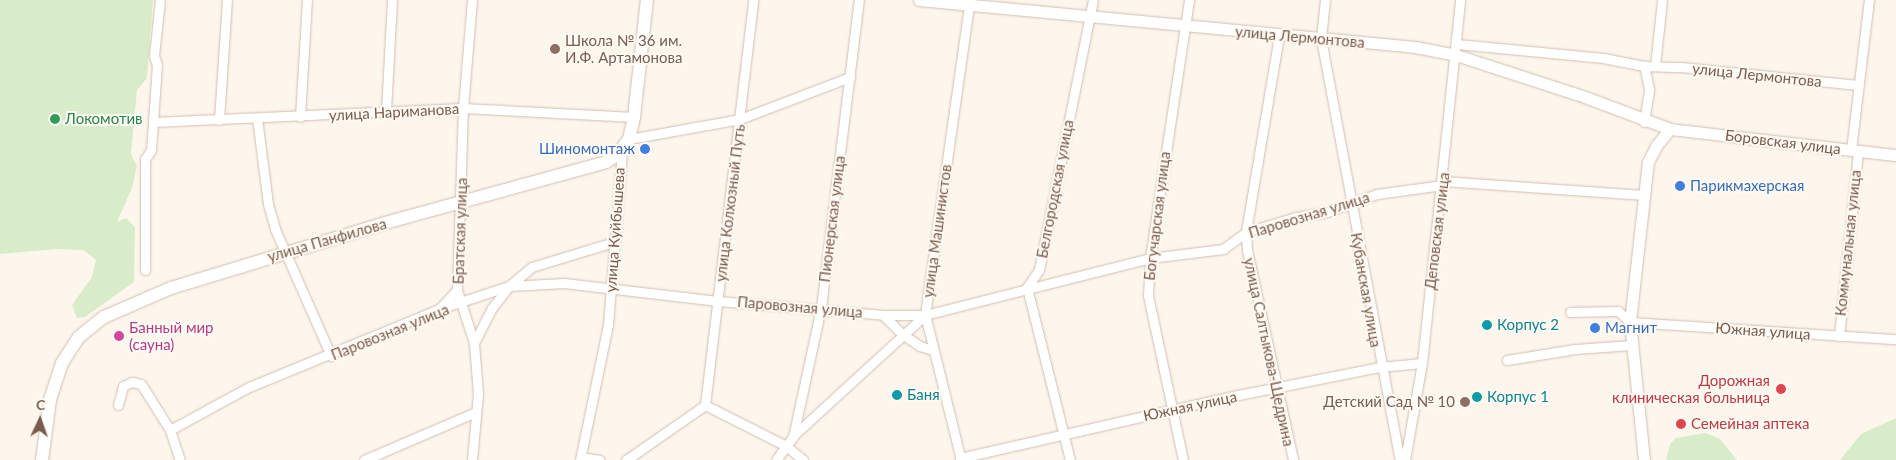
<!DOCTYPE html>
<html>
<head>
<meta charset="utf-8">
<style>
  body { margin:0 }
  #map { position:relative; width:1896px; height:460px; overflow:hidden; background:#fdf6ec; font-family:Lato,sans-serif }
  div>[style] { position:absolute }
  .green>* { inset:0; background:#d8ecc9 }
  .roads { filter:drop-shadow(0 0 1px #d1beb0) drop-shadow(0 0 1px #d1beb0) }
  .minor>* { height:9px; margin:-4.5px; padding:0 4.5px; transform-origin:4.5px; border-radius:4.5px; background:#fff }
  .tertiary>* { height:11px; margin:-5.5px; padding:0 5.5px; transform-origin:5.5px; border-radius:5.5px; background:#fff }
  .secondary>* { height:12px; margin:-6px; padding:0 6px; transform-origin:6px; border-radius:6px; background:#fff }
  .dots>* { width:14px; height:14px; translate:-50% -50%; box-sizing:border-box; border:2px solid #fffaf3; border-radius:50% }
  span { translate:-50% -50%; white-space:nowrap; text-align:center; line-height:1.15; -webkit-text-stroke:4px #fffaf3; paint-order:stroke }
  .street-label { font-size:15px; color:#7a5c4d }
  .education-label { font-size:15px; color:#785e54 }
  .left { translate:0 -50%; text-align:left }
  .right { translate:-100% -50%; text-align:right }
  .leisure-label { font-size:15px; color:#27864d }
  .shop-label { font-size:15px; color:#366cbe }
  .culture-label { font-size:15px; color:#0d838f }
  .hotel-label { font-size:15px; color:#b23c85 }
  .health-label { font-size:15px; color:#be3a42 }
  .north { position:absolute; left:15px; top:395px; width:50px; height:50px; -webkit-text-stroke:4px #fffaf3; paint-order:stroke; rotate:3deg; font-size:14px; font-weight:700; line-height:20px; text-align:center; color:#7a5c4d }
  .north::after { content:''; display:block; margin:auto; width:18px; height:22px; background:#7a5c4d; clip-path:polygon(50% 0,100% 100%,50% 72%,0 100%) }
</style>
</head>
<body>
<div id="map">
  <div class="green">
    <i style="clip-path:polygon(0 0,153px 0,147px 78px,137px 90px,131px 154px,137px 166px,132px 188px,117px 222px,126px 218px,135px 227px,134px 282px,85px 317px,77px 318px,72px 305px,92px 277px,96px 260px,90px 255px,83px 250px,57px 249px,0 254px)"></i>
    <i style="clip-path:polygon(1896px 418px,1896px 460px,1840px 460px,1861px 434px)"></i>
    <i style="clip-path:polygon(1705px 433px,1720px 439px,1737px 460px,1666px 460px,1670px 444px,1676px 438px)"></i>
  </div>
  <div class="roads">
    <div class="minor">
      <i style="left:472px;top:0;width:108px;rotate:94.8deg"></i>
      <i style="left:463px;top:108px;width:182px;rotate:91.9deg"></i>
      <i style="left:457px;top:290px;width:56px;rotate:72.2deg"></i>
      <i style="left:474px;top:343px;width:51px;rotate:85.5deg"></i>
      <i style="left:478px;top:394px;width:66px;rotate:95.2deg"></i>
      <i style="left:1325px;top:0;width:39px;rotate:96deg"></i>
      <i style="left:1321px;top:39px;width:428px;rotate:79.4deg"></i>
      <i style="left:1279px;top:36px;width:199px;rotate:99.6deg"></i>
      <i style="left:1246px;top:232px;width:18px;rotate:87deg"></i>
      <i style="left:1247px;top:250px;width:215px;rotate:77.6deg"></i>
      <i style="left:1457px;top:44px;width:147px;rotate:5.5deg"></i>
      <i style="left:1603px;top:58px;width:42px;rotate:11deg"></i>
      <i style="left:1655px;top:66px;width:66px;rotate:-83.9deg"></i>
      <i style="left:386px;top:111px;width:111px;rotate:-86.9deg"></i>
      <i style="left:300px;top:117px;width:117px;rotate:-86.6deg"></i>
      <i style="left:257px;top:118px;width:87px;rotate:82.7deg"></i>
      <i style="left:268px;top:204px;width:26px;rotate:74deg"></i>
      <i style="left:275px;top:229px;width:139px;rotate:66.2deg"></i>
      <i style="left:219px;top:120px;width:120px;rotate:-86.2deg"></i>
      <i style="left:153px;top:122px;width:310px;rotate:-2.6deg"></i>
      <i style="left:463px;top:108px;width:171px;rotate:3deg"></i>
      <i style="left:1644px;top:122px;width:33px;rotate:-81deg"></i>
      <i style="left:1649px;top:89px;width:24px;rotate:-102deg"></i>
      <i style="left:1644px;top:66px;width:37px;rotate:2deg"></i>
      <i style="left:1681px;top:67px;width:178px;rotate:5.8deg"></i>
      <i style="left:629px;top:139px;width:113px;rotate:-10.2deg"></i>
      <i style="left:740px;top:119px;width:118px;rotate:-20.9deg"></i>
      <i style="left:1851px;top:150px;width:151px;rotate:-83.2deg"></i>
      <i style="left:1443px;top:181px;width:201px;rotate:4deg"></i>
      <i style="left:145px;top:270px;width:111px;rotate:-90deg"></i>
      <i style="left:145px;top:159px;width:11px;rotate:-56deg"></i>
      <i style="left:151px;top:150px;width:85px;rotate:-86deg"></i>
      <i style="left:157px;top:65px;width:9px;rotate:-108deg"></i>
      <i style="left:154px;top:56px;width:56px;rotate:-83.9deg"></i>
      <i style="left:439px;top:309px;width:26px;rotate:-47deg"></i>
      <i style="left:1570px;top:312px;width:48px;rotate:-1.2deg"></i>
      <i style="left:1618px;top:311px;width:16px;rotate:43deg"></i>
      <i style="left:1630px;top:322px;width:267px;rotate:3.7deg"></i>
      <i style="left:883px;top:315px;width:27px;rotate:45deg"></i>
      <i style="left:902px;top:334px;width:22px;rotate:34deg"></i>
      <i style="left:920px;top:346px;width:13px;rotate:18deg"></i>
      <i style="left:1839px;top:336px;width:186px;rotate:-84.1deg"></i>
      <i style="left:474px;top:343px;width:39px;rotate:-63deg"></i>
      <i style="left:492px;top:308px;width:28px;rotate:-52deg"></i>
      <i style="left:509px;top:286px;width:30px;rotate:-40deg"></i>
      <i style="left:532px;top:267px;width:86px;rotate:-17deg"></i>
      <i style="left:1507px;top:360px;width:69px;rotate:-9.2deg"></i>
      <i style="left:1575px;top:349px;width:57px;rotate:-4deg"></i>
      <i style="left:118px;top:405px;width:20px;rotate:-75deg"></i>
      <i style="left:123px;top:386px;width:10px;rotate:-24deg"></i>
      <i style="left:132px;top:382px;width:9px;rotate:13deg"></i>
      <i style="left:141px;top:384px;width:54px;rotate:57.8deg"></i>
      <i style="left:170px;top:430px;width:32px;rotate:72deg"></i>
      <i style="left:705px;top:405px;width:408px;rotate:-83.2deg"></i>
      <i style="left:170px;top:430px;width:90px;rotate:-28.6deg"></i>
      <i style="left:249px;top:387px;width:205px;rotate:-22.3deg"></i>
      <i style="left:439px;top:309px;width:74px;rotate:-18.2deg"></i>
      <i style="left:509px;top:286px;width:55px;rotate:-3.1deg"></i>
      <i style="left:564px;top:283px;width:155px;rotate:6.7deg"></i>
      <i style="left:718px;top:301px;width:166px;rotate:4.8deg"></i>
      <i style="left:883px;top:315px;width:42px"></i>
      <i style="left:925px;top:315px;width:232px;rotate:-14.2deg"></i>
      <i style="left:1150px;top:258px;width:74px;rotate:-7deg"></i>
      <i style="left:1223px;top:249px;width:29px;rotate:-36deg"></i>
      <i style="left:1246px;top:232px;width:52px;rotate:-16.7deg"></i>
      <i style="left:1296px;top:217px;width:31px;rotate:-9deg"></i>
      <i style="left:1327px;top:212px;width:53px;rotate:-19.8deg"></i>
      <i style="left:1377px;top:194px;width:66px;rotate:-7.9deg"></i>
      <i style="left:793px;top:436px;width:179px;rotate:-42.5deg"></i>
      <i style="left:581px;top:457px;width:19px;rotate:9deg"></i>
      <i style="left:960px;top:458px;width:280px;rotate:-12.8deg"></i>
      <i style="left:1233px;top:396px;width:150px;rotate:-11.2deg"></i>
      <i style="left:1380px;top:367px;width:42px;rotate:-5.4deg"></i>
      <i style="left:364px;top:460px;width:122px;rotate:-23.2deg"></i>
      <i style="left:580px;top:460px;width:138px;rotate:-78.3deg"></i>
      <i style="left:608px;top:325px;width:175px;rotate:-85.4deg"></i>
      <i style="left:626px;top:460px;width:96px;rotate:-34.8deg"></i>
      <i style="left:705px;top:405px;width:91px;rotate:26.8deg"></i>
      <i style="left:786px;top:446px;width:22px;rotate:39deg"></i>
      <i style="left:776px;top:460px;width:29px;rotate:-54deg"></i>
      <i style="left:793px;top:437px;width:132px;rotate:-77.8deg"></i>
      <i style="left:821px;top:308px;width:310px;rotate:-83deg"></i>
      <i style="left:961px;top:460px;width:149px;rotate:-103.9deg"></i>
      <i style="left:925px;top:315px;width:318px;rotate:-81.9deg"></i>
      <i style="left:1070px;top:460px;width:178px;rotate:-104deg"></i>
      <i style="left:1027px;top:287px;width:21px;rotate:-55deg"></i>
      <i style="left:1039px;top:270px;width:275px;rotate:-78.7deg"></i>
      <i style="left:1183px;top:460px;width:168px;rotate:-102deg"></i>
      <i style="left:1148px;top:296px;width:38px;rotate:-87deg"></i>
      <i style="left:1150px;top:258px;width:261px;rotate:-81.4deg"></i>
      <i style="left:1405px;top:460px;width:98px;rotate:-80.1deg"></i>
      <i style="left:1422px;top:363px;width:365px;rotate:-84deg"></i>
    </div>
    <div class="tertiary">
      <i style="left:919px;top:0;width:498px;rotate:5.4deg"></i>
      <i style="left:1415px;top:47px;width:42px;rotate:11deg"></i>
      <i style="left:1456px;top:55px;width:136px;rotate:18deg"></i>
      <i style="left:1585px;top:97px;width:91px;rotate:20.6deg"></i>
      <i style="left:1670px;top:129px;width:227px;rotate:6.6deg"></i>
      <i style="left:1644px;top:460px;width:139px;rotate:-95.8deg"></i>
      <i style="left:1630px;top:322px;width:161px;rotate:-83.6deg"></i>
      <i style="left:1648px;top:162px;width:18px;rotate:-63deg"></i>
      <i style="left:1656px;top:146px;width:22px;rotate:-51deg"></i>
    </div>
    <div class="secondary">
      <i style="left:42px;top:460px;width:61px;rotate:-82.4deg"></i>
      <i style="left:50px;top:400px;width:39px;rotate:-72deg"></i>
      <i style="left:62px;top:363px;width:31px;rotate:-57deg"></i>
      <i style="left:79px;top:337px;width:32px;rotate:-39deg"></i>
      <i style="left:104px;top:317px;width:73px;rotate:-23.4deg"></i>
      <i style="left:171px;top:288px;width:224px;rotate:-16.9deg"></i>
      <i style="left:385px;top:223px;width:229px;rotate:-15.4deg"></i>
      <i style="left:606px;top:162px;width:13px;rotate:-32deg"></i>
      <i style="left:617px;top:155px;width:20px;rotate:-53deg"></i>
      <i style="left:629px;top:139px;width:23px;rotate:-77deg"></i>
      <i style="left:634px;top:117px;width:118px;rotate:-83.7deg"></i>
    </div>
  </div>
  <div class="dots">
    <i style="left:555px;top:49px;background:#8d6e63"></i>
    <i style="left:55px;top:119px;background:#2e9e5b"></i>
    <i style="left:645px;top:149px;background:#3f7fe0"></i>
    <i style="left:1680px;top:186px;background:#3f7fe0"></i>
    <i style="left:1487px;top:325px;background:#0f9aa8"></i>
    <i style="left:1595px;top:328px;background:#3f7fe0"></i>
    <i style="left:119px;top:336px;background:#d1479c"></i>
    <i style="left:1781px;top:389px;background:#e0444e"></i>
    <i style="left:897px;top:395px;background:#0f9aa8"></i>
    <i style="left:1477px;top:397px;background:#0f9aa8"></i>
    <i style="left:1465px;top:402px;background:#8d6e63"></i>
    <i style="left:1681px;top:424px;background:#e0444e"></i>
  </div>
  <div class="street-label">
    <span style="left:1300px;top:37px;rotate:5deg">улица Лермонтова</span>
    <span style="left:1757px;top:75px;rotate:6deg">улица Лермонтова</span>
    <span style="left:394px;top:112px;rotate:-3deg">улица Нариманова</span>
    <span style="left:1783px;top:142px;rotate:7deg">Боровская улица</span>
    <span style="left:1055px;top:189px;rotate:-79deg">Белгородская улица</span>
    <span style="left:730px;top:203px;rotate:-83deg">улица Колхозный Путь</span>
    <span style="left:1309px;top:215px;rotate:-17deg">Паровозная улица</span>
    <span style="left:1157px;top:216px;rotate:-83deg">Богучарская улица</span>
    <span style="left:832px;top:219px;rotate:-83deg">Пионерская улица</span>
    <span style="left:615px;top:230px;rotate:-86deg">улица Куйбышева</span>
    <span style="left:460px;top:231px;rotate:-88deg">Братская улица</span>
    <span style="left:937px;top:231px;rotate:-82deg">улица Машинистов</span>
    <span style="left:1437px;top:231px;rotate:-83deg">Деповская улица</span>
    <span style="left:327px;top:240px;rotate:-16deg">улица Панфилова</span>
    <span style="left:1848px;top:243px;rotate:-84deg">Коммунальная улица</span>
    <span style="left:1366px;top:290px;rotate:80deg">Кубанская улица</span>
    <span style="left:800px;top:307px;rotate:5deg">Паровозная улица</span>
    <span style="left:1763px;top:331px;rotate:4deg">Южная улица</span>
    <span style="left:390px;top:332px;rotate:-22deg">Паровозная улица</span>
    <span style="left:1269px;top:352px;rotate:78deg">улица Салтыкова-Щедрина</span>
    <span style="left:1190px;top:406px;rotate:-12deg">Южная улица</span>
  </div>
  <div class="education-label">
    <span class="left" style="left:565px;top:49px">Школа № 36 им.<br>И.Ф. Артамонова</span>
    <span class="right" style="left:1455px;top:402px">Детский Сад № 10</span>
  </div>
  <div class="leisure-label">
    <span class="left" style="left:65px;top:119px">Локомотив</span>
  </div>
  <div class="shop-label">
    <span class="right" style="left:635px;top:149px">Шиномонтаж</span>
    <span class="left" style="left:1690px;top:186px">Парикмахерская</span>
    <span class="left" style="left:1605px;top:328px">Магнит</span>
  </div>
  <div class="culture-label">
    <span class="left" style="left:1497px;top:325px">Корпус 2</span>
    <span class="left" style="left:907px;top:395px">Баня</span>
    <span class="left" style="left:1487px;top:397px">Корпус 1</span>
  </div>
  <div class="hotel-label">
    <span class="left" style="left:129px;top:336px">Банный мир<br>(сауна)</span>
  </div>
  <div class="health-label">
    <span class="right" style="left:1770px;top:389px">Дорожная<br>клиническая больница</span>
    <span class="left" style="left:1691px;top:424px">Семейная аптека</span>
  </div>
  <div class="north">С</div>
</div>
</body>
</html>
